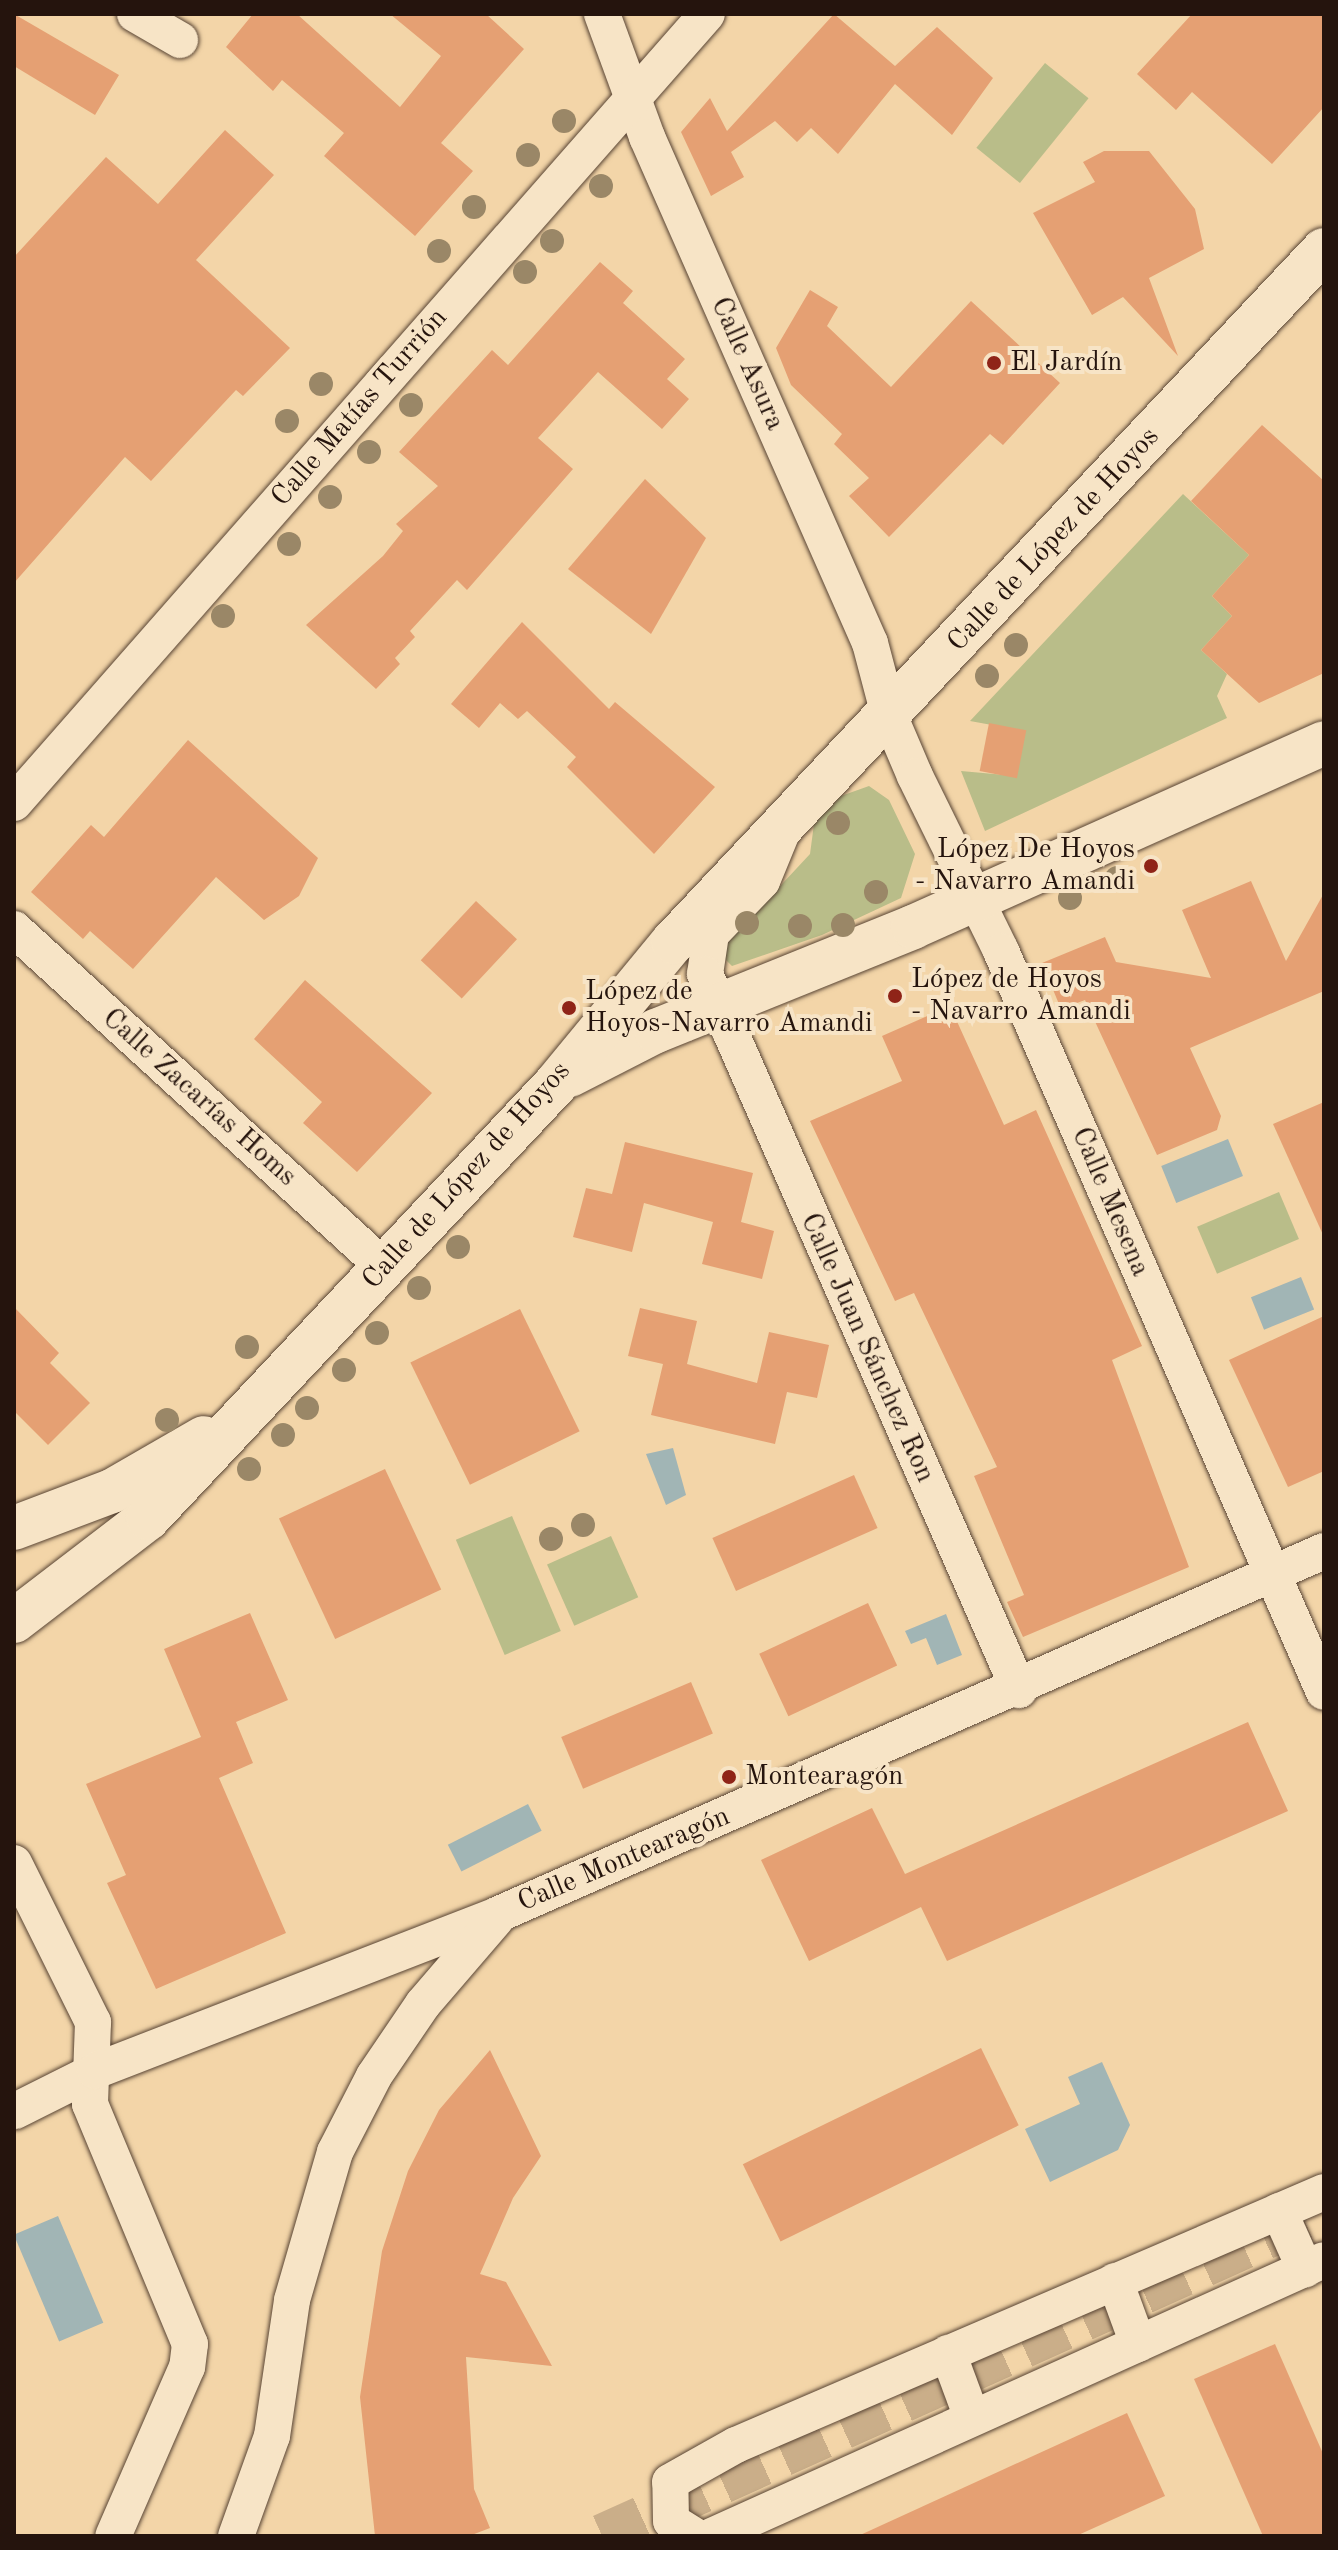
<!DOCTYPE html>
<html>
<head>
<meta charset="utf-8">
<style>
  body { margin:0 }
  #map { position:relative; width:1338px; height:2550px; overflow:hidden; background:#f3d5a8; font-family:"Old Standard TT",serif }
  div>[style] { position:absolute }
  .green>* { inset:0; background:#b9bd89; transform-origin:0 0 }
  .water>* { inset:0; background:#a1b5b5; transform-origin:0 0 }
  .building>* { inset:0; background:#e5a073; transform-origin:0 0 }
  .secondary-tunnel>* { height:44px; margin-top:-22px; transform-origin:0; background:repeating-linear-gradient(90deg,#caae89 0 44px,transparent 0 66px) }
  .roads { filter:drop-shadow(0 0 2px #584434) drop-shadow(0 0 2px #584434) }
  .street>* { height:36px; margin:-18px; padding:0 18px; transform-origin:18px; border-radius:18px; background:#f7e4c6 }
  .secondary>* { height:44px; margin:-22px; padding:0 22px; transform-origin:22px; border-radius:22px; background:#f7e4c6 }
  .trees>* { width:24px; height:24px; margin:-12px; border-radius:50%; background:#9a8767 }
  .dots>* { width:22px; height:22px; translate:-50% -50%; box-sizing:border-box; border:4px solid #f7e4c6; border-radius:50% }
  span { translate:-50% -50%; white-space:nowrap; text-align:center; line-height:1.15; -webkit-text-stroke:8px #f7e4c6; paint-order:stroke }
  .poi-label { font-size:28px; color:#25140d }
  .left { translate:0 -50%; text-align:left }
  .right { translate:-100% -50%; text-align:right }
  .street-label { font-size:28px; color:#25140d }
  .frame { position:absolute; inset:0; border:16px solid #25140d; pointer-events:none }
</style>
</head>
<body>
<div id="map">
  <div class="green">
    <i style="left:1045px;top:63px;width:56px;height:109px;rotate:39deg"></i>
    <i style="clip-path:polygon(1183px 494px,1249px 555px,1212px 596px,1232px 616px,1201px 650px,1227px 674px,1217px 696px,1227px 718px,985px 831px,961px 771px,1016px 776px,1025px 731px,970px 721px)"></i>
    <i style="clip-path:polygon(869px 786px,889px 800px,915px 854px,901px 898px,822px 935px,732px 966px,725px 959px,727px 943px,810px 854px,814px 824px,841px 796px)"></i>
    <i style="left:1279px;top:1192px;width:51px;height:89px;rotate:67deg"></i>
    <i style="left:512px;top:1516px;width:125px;height:61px;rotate:67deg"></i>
    <i style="left:611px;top:1536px;width:67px;height:70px;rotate:66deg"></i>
  </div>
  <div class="water">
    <i style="left:1228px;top:1139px;width:40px;height:72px;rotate:68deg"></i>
    <i style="left:1301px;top:1277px;width:35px;height:54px;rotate:68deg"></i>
    <i style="clip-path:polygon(673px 1448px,686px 1495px,666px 1505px,646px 1454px)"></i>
    <i style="clip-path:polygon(946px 1614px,962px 1655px,937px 1665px,926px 1638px,911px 1644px,905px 1631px)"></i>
    <i style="left:528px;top:1804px;width:30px;height:90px;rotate:63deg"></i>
    <i style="clip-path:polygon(1102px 2062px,1130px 2125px,1118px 2150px,1050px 2182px,1025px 2129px,1080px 2104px,1068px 2077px)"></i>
    <i style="left:58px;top:2216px;width:116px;height:48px;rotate:67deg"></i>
  </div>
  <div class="building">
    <i style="clip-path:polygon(14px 14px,119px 75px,95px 115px,14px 66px)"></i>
    <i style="clip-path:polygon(253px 14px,297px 14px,400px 107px,441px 56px,390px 14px,486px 14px,524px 49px,441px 143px,473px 171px,415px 236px,324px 156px,344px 133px,282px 80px,273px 91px,226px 47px)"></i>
    <i style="clip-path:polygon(834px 14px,895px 66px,937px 27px,993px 78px,952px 135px,895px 84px,838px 154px,811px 128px,797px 142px,775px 121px,731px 152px,744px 177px,711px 196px,681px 132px,710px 98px,727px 131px)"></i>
    <i style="clip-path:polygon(1192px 14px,1324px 14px,1324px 107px,1272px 164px,1192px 92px,1176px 110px,1137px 74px)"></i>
    <i style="clip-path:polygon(225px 130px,274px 175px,196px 260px,290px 348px,243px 396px,236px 390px,151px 481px,125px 457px,14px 583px,14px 257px,106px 157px,158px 204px)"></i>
    <i style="clip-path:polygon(1104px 151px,1149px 151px,1195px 209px,1204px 249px,1149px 278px,1178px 356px,1123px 297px,1092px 315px,1033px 213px,1095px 182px,1083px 162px)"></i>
    <i style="clip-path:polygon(600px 262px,633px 291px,623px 303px,685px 359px,667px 379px,689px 399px,662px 429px,598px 372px,538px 438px,573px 469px,467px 590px,457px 580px,410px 631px,415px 637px,395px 658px,400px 664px,376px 689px,306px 625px,383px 556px,403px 531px,396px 524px,438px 486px,399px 452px,492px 350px,508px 365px)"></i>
    <i style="clip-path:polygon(810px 290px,838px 307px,827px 326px,891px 387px,971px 301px,1060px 383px,1003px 445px,990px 434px,889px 537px,849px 496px,869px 478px,834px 444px,842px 434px,791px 385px,776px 348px)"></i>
    <i style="clip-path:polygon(1262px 425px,1324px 481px,1324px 673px,1259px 703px,1201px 650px,1232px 616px,1212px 596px,1249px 555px,1191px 501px)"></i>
    <i style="clip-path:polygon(645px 479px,706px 538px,651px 634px,568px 569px)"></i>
    <i style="clip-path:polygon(522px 622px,609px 709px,615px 702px,715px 787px,654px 854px,567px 767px,576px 757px,527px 711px,518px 719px,500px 703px,479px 728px,451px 704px)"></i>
    <i style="left:989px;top:723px;width:38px;height:49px;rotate:11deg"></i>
    <i style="clip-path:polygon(188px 740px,318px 858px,299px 896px,264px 920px,216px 877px,133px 969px,90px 931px,83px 939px,31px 892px,91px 825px,104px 837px)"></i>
    <i style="clip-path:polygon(1251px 881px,1286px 961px,1324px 893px,1324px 991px,1190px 1048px,1221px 1116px,1217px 1130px,1157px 1155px,1085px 1000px,1061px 1009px,1042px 963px,1105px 937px,1116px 962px,1211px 978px,1182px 910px)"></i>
    <i style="left:476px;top:901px;width:56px;height:81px;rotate:43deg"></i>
    <i style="clip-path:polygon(305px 980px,432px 1093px,357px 1172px,303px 1123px,322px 1102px,254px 1039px)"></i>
    <i style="clip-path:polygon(950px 1006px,1004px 1125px,1036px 1110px,1142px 1346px,1112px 1360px,1189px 1567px,1023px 1637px,1007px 1602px,1024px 1595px,974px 1476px,997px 1467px,914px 1293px,895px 1301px,810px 1121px,902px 1081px,882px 1036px)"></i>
    <i style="clip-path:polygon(1324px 1102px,1324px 1237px,1273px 1124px)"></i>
    <i style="clip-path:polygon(625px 1142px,753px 1173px,741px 1222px,774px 1231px,762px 1279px,702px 1264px,713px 1222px,644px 1203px,632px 1252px,573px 1237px,586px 1188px,612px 1194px)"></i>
    <i style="clip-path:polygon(14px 1307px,59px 1353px,50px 1363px,90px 1403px,48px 1445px,14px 1411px)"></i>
    <i style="clip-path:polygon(640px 1308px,697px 1321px,687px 1364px,757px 1383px,769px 1332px,829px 1345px,817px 1398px,787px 1392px,775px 1444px,651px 1415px,663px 1364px,628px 1356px)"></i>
    <i style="left:520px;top:1309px;width:136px;height:122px;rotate:64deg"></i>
    <i style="clip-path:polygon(1324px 1316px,1324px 1471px,1288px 1487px,1229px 1360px)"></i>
    <i style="left:385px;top:1469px;width:133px;height:117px;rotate:65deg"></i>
    <i style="left:854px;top:1475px;width:58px;height:155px;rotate:66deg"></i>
    <i style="left:868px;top:1603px;width:69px;height:120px;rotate:65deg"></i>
    <i style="clip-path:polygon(250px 1613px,288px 1700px,236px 1722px,253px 1763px,219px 1778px,286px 1933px,156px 1989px,107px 1883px,126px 1875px,86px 1784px,201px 1737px,164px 1649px)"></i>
    <i style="left:691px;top:1682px;width:56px;height:141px;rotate:67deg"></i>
    <i style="clip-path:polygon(1248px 1722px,1288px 1811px,947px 1961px,921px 1907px,809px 1961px,761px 1860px,872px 1808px,905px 1874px)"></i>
    <i style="left:981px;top:2048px;width:86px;height:265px;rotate:64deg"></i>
    <i style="clip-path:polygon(490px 2050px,541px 2156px,513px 2198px,480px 2274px,506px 2282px,552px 2366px,466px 2357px,474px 2489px,490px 2528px,469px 2536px,375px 2536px,360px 2397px,382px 2251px,408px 2171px,439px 2110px)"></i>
    <i style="clip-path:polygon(1275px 2344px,1324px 2456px,1324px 2536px,1263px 2536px,1194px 2379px)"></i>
    <i style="clip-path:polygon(1127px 2413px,1165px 2496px,1076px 2536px,858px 2536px)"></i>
  </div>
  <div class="secondary-tunnel">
    <i style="left:602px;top:2536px;width:792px;rotate:-24.23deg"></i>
  </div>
  <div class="roads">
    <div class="street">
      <i style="left:135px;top:14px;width:52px;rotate:30deg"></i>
      <i style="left:602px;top:14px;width:131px;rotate:69.9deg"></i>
      <i style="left:647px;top:137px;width:553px;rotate:66.22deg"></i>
      <i style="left:870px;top:643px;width:74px;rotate:75.2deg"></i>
      <i style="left:889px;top:715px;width:66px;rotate:66.9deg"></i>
      <i style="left:915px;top:776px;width:195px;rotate:63.8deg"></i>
      <i style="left:1001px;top:951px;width:808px;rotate:66.45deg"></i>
      <i style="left:14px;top:803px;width:1050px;rotate:-48.71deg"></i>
      <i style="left:783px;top:830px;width:55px;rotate:112.4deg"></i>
      <i style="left:762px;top:881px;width:74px;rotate:133.9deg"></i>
      <i style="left:711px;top:934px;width:40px;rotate:98.5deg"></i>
      <i style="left:705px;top:974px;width:782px;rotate:66.32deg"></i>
      <i style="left:14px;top:929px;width:501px;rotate:42.41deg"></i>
      <i style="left:14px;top:1863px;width:178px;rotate:63.6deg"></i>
      <i style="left:93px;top:2022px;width:82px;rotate:92.1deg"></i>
      <i style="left:90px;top:2104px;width:260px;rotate:67.4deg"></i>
      <i style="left:190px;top:2344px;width:23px;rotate:97deg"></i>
      <i style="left:187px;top:2367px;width:184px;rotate:113.6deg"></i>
      <i style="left:15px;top:2111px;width:89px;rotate:-26.6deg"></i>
      <i style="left:95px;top:2071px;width:433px;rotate:-21.2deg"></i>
      <i style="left:499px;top:1914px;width:901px;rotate:-23.75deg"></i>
      <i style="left:1279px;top:2211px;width:64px;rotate:65.9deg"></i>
      <i style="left:1115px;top:2281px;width:67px;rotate:69.9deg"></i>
      <i style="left:948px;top:2353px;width:69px;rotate:69.7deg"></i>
      <i style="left:236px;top:2536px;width:106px;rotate:-70.2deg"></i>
      <i style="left:272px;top:2436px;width:137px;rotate:-81.6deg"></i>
      <i style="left:292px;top:2300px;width:154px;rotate:-73.8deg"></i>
      <i style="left:335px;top:2152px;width:85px;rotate:-62.8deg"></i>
      <i style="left:374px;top:2076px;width:87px;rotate:-55.8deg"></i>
      <i style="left:423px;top:2004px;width:112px;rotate:-49.3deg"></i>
      <i style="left:695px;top:2536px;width:28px;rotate:-148deg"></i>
      <i style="left:671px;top:2521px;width:39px;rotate:-91deg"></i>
      <i style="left:670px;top:2482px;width:76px;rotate:-29.3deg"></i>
      <i style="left:736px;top:2445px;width:640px;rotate:-23.28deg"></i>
      <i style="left:712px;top:2536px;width:671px;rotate:-24.27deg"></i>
    </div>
    <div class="secondary">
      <i style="left:570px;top:1075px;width:97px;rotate:-27.1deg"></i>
      <i style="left:656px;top:1031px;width:277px;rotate:-22deg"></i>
      <i style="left:913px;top:927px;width:450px;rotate:-24.1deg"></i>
      <i style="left:14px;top:1528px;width:105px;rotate:-20.7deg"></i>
      <i style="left:112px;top:1491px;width:106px;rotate:-29.9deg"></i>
      <i style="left:14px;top:1621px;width:169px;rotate:-37.5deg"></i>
      <i style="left:148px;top:1518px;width:594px;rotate:-46.77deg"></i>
      <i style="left:555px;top:1085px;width:185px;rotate:-50.5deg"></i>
      <i style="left:673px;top:942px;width:950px;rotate:-46.75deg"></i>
    </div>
  </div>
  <div class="trees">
    <i style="left:564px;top:121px"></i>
    <i style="left:528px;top:155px"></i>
    <i style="left:601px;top:186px"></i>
    <i style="left:474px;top:207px"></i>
    <i style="left:552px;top:241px"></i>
    <i style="left:439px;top:251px"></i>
    <i style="left:525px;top:272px"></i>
    <i style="left:321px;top:384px"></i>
    <i style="left:411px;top:405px"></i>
    <i style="left:287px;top:421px"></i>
    <i style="left:369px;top:452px"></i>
    <i style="left:330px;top:497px"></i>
    <i style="left:289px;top:544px"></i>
    <i style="left:223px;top:616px"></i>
    <i style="left:1016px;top:645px"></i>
    <i style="left:987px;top:676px"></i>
    <i style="left:838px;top:823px"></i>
    <i style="left:1117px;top:878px"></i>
    <i style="left:876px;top:892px"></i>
    <i style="left:1070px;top:898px"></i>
    <i style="left:747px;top:923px"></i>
    <i style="left:843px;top:925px"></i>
    <i style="left:800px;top:926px"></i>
    <i style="left:458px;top:1247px"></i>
    <i style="left:419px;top:1288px"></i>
    <i style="left:377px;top:1333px"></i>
    <i style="left:247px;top:1347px"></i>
    <i style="left:344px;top:1370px"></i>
    <i style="left:307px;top:1408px"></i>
    <i style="left:167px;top:1420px"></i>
    <i style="left:283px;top:1435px"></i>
    <i style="left:249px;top:1469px"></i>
    <i style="left:583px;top:1525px"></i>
    <i style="left:551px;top:1539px"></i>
  </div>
  <div class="dots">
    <i style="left:994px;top:363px;background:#8f2418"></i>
    <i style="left:1151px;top:866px;background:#8f2418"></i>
    <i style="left:895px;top:996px;background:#8f2418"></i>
    <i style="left:569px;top:1008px;background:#8f2418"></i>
    <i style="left:729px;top:1777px;background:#8f2418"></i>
  </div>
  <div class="poi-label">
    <span class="left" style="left:1010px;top:363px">El Jardín</span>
    <span class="right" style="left:1135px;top:866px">López De Hoyos<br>- Navarro Amandi</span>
    <span class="left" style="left:911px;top:996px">López de Hoyos<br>- Navarro Amandi</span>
    <span class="left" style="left:585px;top:1008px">López de<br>Hoyos-Navarro Amandi</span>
    <span class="left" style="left:745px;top:1777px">Montearagón</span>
  </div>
  <div class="street-label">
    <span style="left:747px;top:364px;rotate:66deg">Calle Asura</span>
    <span style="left:360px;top:408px;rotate:-49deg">Calle Matías Turrión</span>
    <span style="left:1054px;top:540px;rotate:-47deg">Calle de López de Hoyos</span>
    <span style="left:199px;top:1098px;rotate:42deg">Calle Zacarías Homs</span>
    <span style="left:467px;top:1176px;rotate:-48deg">Calle de López de Hoyos</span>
    <span style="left:1110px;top:1202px;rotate:67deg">Calle Mesena</span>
    <span style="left:867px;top:1348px;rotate:66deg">Calle Juan Sánchez Ron</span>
    <span style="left:624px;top:1860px;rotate:-23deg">Calle Montearagón</span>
  </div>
  <div class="frame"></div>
</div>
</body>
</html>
